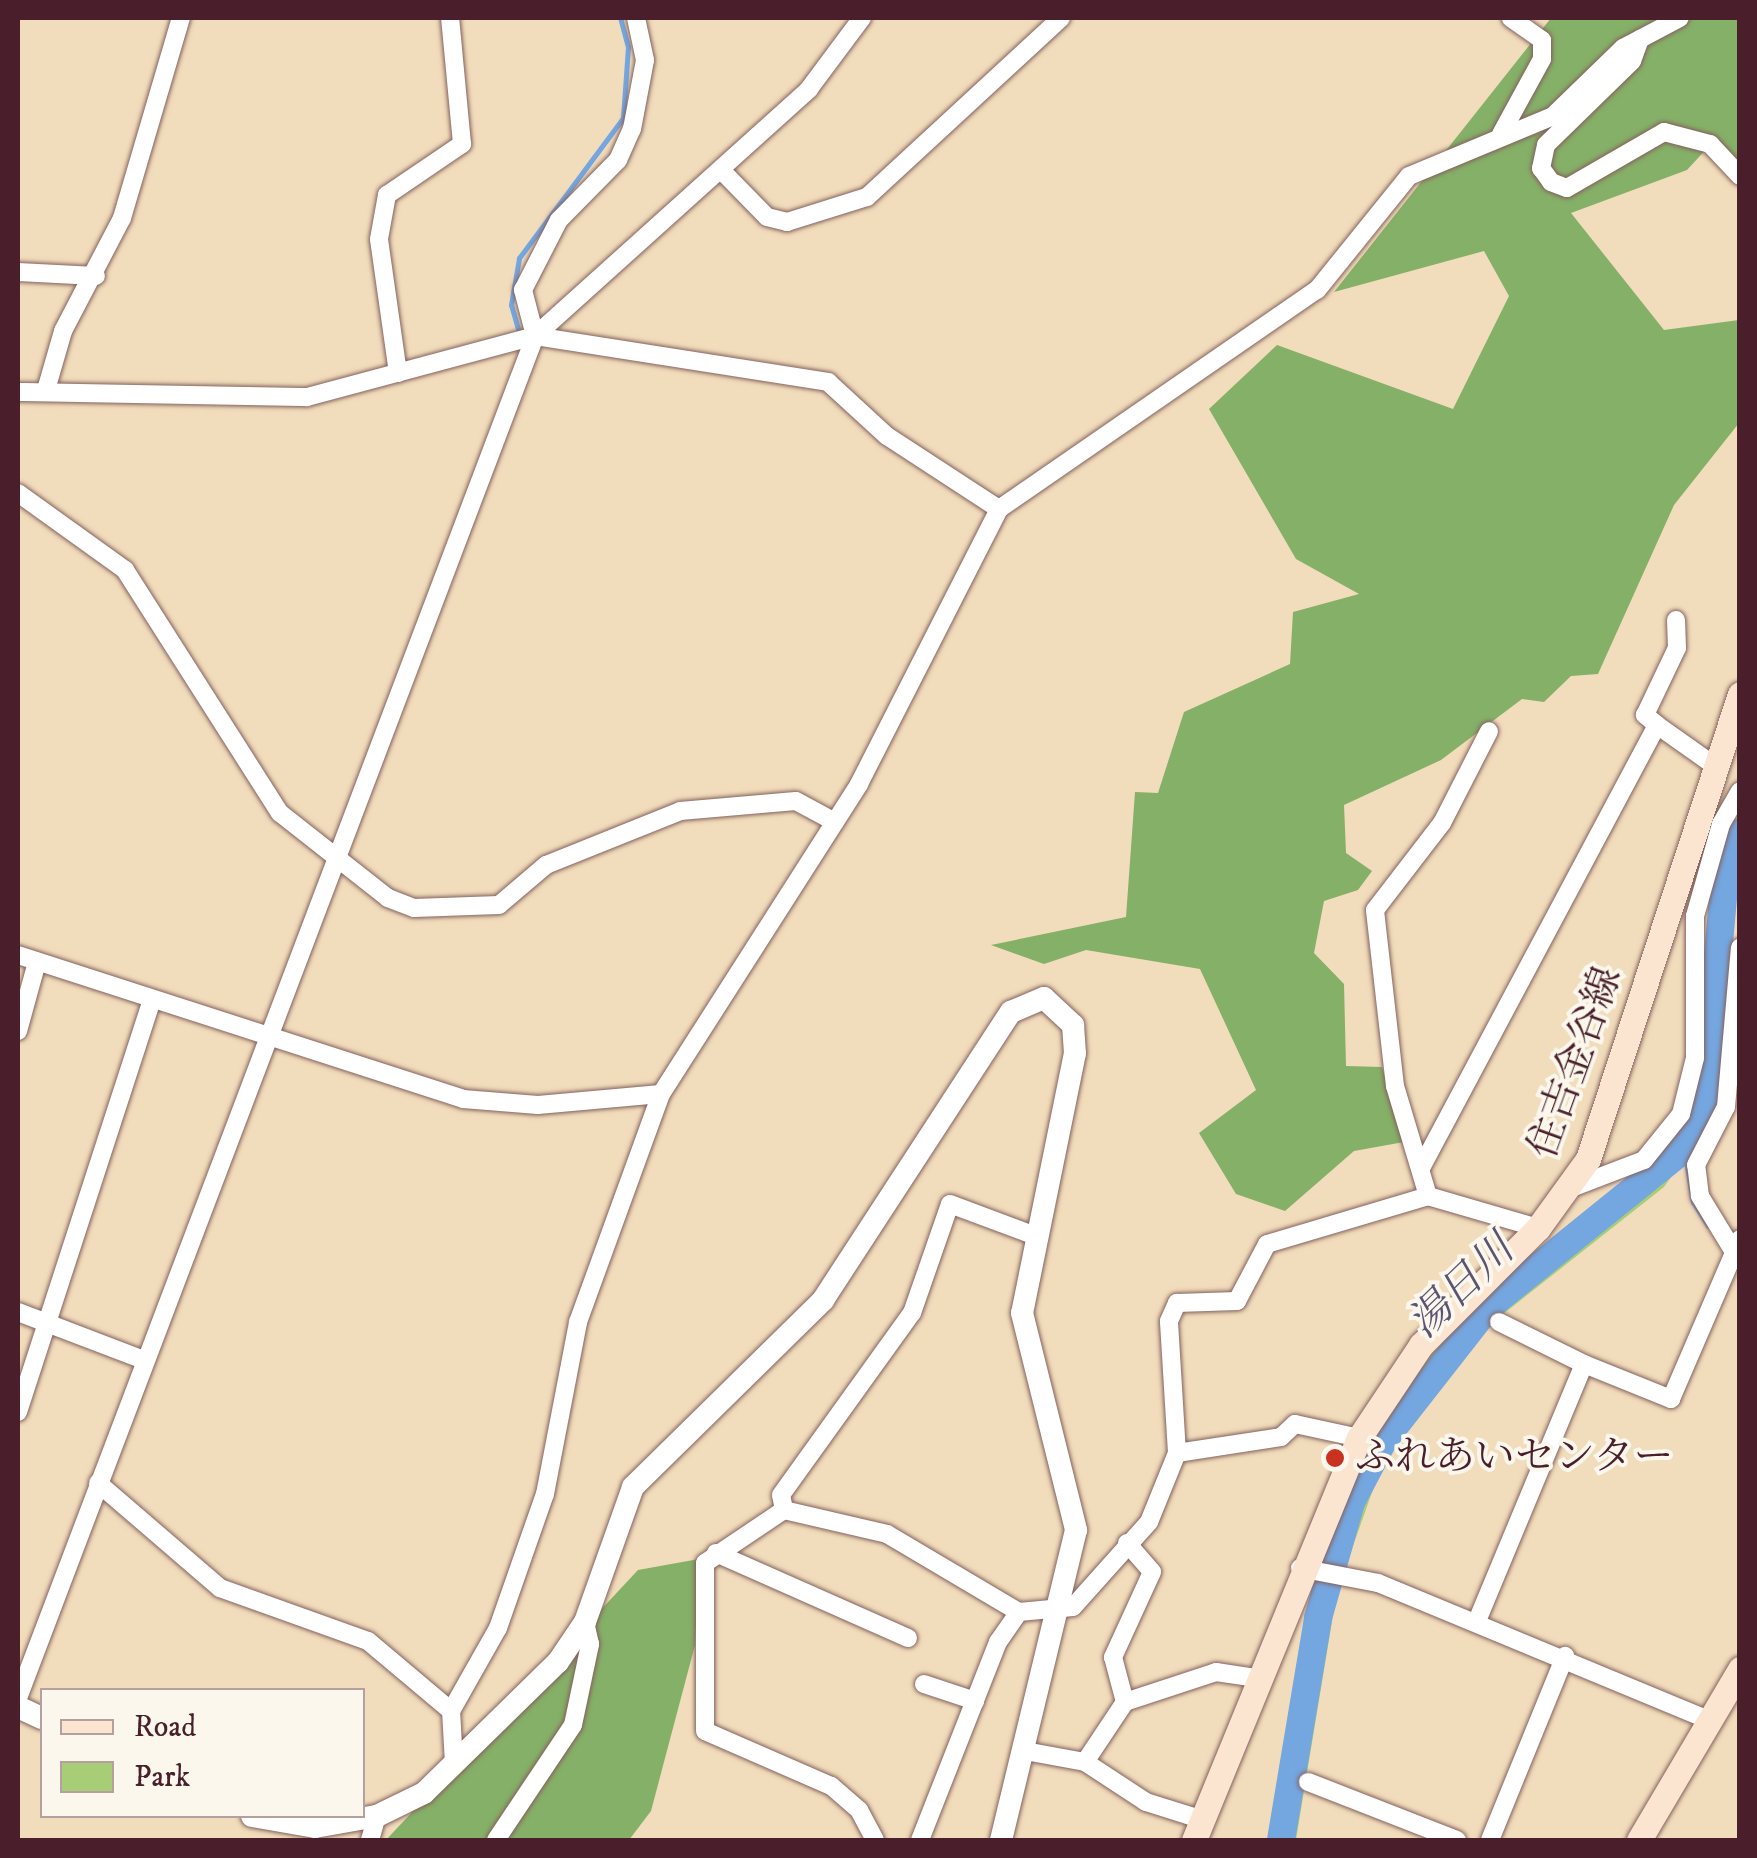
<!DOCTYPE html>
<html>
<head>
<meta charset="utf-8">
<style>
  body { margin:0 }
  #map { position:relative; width:1757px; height:1858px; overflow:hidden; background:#f1dcbb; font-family:"IM FELL DW Pica","Noto Serif JP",serif }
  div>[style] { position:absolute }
  .green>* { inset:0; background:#a7cd77 }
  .forest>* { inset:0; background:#85b068 }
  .stream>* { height:5px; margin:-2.5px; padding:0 2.5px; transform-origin:2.5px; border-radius:2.5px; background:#74a6e0 }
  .river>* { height:28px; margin:-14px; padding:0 14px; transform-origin:14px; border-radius:14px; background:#74a6e0 }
  .roads { filter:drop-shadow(0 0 2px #84615d) drop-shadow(0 0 2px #84615d) }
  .minor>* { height:18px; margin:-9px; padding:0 9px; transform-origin:9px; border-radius:9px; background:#fff }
  .tertiary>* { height:22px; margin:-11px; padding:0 11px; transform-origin:11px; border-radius:11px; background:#fff }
  .secondary>* { height:25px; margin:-12.5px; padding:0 12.5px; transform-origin:12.5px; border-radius:12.5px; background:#fce5d0 }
  .dots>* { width:28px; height:28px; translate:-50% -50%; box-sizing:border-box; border:5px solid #fbf7ec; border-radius:50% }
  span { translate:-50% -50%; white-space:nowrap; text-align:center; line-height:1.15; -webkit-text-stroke:8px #fbf7ec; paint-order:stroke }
  .street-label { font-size:40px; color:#4a1f2b }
  .poi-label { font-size:40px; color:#4a1f2b }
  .left { translate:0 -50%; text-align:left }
  .water-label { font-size:42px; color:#5b5573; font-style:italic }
  .frame { position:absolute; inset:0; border:20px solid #4a1f2b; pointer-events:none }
  .legend { position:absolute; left:40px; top:1688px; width:325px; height:130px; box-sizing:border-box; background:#fbf7ec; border:2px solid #b4a19f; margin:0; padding:12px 18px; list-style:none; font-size:30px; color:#4a1f2b }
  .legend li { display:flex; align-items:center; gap:20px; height:50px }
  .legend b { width:50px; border:2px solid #b4a19f }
</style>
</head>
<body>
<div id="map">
  <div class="green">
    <i style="clip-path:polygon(1739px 819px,1716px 1113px,1664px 1187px,1488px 1326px,1426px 1394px,1382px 1464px,1337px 1591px,1296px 1840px,1271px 1840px,1330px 1513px,1418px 1358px,1651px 1166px,1693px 1111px,1716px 908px)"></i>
  </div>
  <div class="forest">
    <i style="clip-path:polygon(1551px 18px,1739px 18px,1739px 168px,1710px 145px,1687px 170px,1571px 213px,1664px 330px,1739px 320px,1739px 423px,1674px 505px,1598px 674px,1571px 676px,1544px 702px,1522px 699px,1441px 760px,1344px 805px,1346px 853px,1372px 871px,1358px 890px,1324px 901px,1314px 953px,1344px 984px,1346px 1066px,1382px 1067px,1404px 1142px,1354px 1151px,1285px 1211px,1236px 1194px,1199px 1133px,1256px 1090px,1200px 969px,1086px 950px,1044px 964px,991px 945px,1126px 917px,1135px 792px,1158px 793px,1184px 712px,1290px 664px,1293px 612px,1359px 594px,1296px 559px,1209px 409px,1277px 345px,1453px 409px,1509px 296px,1484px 251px,1334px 292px)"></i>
    <i style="clip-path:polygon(699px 1559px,695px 1645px,651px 1811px,629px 1840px,386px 1840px,638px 1570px)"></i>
  </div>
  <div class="stream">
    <i style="left:518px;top:329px;width:25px;rotate:-106deg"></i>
    <i style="left:511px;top:305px;width:48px;rotate:-80.3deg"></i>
    <i style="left:519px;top:258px;width:174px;rotate:-53.4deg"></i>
    <i style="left:623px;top:118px;width:71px;rotate:-86deg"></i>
    <i style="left:628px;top:47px;width:30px;rotate:-105deg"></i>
    <i style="left:1684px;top:1149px;width:54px;rotate:80.4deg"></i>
    <i style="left:1693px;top:1202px;width:28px;rotate:58deg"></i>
  </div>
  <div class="river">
    <i style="left:1281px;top:1840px;width:225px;rotate:-80.5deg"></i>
    <i style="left:1318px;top:1618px;width:121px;rotate:-74.1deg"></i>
    <i style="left:1351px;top:1502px;width:69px;rotate:-62.3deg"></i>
    <i style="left:1383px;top:1441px;width:170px;rotate:-51.9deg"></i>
    <i style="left:1488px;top:1307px;width:252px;rotate:-38.9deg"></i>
    <i style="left:1684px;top:1149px;width:43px;rotate:-62.2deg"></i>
    <i style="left:1704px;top:1111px;width:226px;rotate:-84.9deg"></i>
    <i style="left:1724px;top:886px;width:56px;rotate:-73.5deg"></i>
  </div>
  <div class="roads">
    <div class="minor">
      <i style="left:1640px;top:39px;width:23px;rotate:110deg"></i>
      <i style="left:1632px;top:61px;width:120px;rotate:135.7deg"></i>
      <i style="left:1546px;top:145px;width:24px;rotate:102deg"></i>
      <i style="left:1541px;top:168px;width:17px;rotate:54deg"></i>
      <i style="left:1551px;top:182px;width:17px;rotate:21deg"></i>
      <i style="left:1567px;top:188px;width:112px;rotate:-30deg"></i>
      <i style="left:1664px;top:132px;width:48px;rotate:14.6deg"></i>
      <i style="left:1710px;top:144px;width:44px;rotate:46.8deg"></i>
      <i style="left:1501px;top:134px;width:85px;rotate:-61.3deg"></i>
      <i style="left:1542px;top:59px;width:19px;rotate:-90deg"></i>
      <i style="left:1542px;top:40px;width:38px;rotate:-145deg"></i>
      <i style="left:722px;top:171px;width:64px;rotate:45.6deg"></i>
      <i style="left:767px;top:217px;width:21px;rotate:14deg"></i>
      <i style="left:787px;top:222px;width:84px;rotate:-17.4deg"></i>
      <i style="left:867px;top:197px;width:264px;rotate:-42.7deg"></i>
      <i style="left:18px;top:272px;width:78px;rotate:2.9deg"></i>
      <i style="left:535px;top:336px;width:297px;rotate:8.9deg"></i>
      <i style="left:828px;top:382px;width:80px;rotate:42.5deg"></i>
      <i style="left:887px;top:436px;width:134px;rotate:33.1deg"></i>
      <i style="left:398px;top:373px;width:135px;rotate:-98.1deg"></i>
      <i style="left:379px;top:239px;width:45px;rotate:-79.7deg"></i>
      <i style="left:387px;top:195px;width:91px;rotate:-34.2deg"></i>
      <i style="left:462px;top:144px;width:127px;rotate:-95.4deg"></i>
      <i style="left:46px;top:390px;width:61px;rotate:-73.9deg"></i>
      <i style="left:63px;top:331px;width:127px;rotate:-62.4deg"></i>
      <i style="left:122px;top:218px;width:209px;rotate:-73.6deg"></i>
      <i style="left:18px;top:392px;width:289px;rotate:1deg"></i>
      <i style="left:307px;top:397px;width:236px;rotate:-15deg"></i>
      <i style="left:535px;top:336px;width:369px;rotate:-42deg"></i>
      <i style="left:809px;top:89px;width:89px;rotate:-53.3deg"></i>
      <i style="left:18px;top:493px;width:132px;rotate:35.7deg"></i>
      <i style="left:125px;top:570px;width:288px;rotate:57.5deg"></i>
      <i style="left:280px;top:813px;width:137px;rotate:38.2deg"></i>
      <i style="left:388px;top:898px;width:28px;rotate:21deg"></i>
      <i style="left:414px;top:908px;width:85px;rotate:-2deg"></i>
      <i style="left:499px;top:905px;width:62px;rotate:-40.4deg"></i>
      <i style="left:546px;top:865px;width:144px;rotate:-21.9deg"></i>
      <i style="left:680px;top:811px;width:116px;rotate:-4.9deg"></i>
      <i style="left:796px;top:801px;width:44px;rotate:28.3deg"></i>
      <i style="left:1657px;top:725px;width:16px;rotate:-140deg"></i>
      <i style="left:1645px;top:715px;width:74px;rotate:-64.5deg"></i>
      <i style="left:1677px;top:648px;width:28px;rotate:-92deg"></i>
      <i style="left:18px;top:955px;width:468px;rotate:17.9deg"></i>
      <i style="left:463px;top:1099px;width:75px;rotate:4.6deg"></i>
      <i style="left:538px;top:1105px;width:123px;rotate:-5.1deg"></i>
      <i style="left:18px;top:1031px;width:72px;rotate:-74.6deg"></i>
      <i style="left:1421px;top:1168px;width:502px;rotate:-61.95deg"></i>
      <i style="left:1657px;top:725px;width:71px;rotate:35.3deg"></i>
      <i style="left:1571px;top:1188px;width:78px;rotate:-21deg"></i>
      <i style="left:1644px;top:1160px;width:59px;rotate:-51.2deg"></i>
      <i style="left:1681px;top:1114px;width:58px;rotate:-76deg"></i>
      <i style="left:1695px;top:1058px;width:142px;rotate:-90deg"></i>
      <i style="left:1695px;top:916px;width:96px;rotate:-74.2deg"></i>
      <i style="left:1721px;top:824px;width:38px;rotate:-60deg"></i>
      <i style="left:1428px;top:1196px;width:115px;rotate:-106.7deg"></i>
      <i style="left:1395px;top:1086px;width:177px;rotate:-96.5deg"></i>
      <i style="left:1375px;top:910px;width:110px;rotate:-52.4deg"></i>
      <i style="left:1442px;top:823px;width:103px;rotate:-62.9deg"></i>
      <i style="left:1734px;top:1252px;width:66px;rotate:-121.3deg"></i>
      <i style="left:1700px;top:1196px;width:31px;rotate:-97deg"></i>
      <i style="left:1696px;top:1165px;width:65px;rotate:-62.7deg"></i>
      <i style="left:1726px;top:1107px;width:160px;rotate:-85deg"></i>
      <i style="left:18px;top:1312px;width:135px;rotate:20.9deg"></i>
      <i style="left:1499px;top:1322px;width:95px;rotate:26.3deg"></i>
      <i style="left:18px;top:1412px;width:431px;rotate:-72deg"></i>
      <i style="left:1177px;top:1453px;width:132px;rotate:-93.5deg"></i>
      <i style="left:1169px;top:1321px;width:20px;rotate:-66deg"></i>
      <i style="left:1177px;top:1303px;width:60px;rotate:-1.9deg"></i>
      <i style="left:1237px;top:1301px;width:64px;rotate:-62.2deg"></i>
      <i style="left:1267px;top:1244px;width:168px;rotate:-16.6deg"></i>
      <i style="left:1428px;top:1196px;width:115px;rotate:16.2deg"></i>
      <i style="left:98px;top:1483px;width:161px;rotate:40.7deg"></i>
      <i style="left:220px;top:1588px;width:157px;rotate:19.7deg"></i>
      <i style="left:368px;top:1641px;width:109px;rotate:40.1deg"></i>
      <i style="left:784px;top:1510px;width:106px;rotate:13.1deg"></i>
      <i style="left:887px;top:1534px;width:153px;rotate:30.6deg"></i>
      <i style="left:1127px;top:1543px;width:38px;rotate:49deg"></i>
      <i style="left:1152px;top:1572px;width:94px;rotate:114.6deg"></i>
      <i style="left:1113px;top:1657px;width:47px;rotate:75.1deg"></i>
      <i style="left:1125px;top:1702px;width:96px;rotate:-18.2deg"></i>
      <i style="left:1216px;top:1672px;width:40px;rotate:8.5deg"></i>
      <i style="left:716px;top:1553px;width:210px;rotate:23.9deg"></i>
      <i style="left:1300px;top:1568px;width:79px;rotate:10.9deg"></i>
      <i style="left:1378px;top:1583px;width:358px;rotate:22.5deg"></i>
      <i style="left:1477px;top:1621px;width:278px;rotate:-67.4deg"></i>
      <i style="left:1584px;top:1364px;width:94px;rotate:21.9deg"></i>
      <i style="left:1671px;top:1399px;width:174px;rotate:-66.7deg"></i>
      <i style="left:924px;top:1684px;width:54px;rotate:18.4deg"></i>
      <i style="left:18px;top:1698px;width:1457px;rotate:-69.21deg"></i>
      <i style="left:535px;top:336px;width:48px;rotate:-104.6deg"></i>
      <i style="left:523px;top:290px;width:79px;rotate:-62.8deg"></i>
      <i style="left:559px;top:220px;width:84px;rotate:-45.5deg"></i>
      <i style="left:618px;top:160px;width:34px;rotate:-66deg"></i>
      <i style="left:632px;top:129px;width:70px;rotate:-79.3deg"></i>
      <i style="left:645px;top:60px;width:43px;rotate:-102.1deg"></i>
      <i style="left:1025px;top:1751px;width:61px;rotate:10.4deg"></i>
      <i style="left:1085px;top:1762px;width:72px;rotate:-56.3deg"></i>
      <i style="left:1085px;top:1762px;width:73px;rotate:33.3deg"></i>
      <i style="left:1146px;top:1802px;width:57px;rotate:17.5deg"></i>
      <i style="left:454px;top:1764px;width:53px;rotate:-93.2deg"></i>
      <i style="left:451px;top:1711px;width:95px;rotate:-60.5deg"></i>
      <i style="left:498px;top:1628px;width:142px;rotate:-70.7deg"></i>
      <i style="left:545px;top:1494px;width:175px;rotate:-79.1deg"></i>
      <i style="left:578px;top:1322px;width:243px;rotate:-70deg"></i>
      <i style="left:661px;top:1094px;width:368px;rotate:-57.4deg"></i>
      <i style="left:859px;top:784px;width:309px;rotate:-63deg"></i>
      <i style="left:999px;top:509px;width:386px;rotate:-34.6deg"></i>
      <i style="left:1317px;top:290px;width:146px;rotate:-51.1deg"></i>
      <i style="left:1409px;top:176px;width:156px;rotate:-22.6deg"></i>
      <i style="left:1553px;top:116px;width:98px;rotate:-44.2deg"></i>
      <i style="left:1623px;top:48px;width:64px;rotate:-27.8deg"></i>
      <i style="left:1308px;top:1782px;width:160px;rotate:21.3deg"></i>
      <i style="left:370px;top:1840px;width:25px;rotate:-74deg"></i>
      <i style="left:496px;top:1840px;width:138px;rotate:-56.2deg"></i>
      <i style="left:573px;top:1725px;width:83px;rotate:-78.1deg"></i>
      <i style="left:590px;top:1644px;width:23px;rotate:-103deg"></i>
      <i style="left:875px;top:1840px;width:34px;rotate:-118deg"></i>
      <i style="left:859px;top:1810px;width:37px;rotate:-139deg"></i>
      <i style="left:831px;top:1786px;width:137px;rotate:-156.4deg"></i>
      <i style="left:705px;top:1731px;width:168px;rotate:-90deg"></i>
      <i style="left:705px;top:1563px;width:95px;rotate:-33.9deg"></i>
      <i style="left:784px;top:1510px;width:15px;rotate:-101deg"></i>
      <i style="left:781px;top:1495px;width:224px;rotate:-54.3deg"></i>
      <i style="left:912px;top:1313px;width:115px;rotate:-70.8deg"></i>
      <i style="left:950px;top:1204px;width:89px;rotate:20.5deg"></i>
      <i style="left:920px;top:1840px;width:213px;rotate:-68.5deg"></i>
      <i style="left:998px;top:1642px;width:37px;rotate:-55deg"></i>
      <i style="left:1019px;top:1612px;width:54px;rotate:-5.3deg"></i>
      <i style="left:1073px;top:1607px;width:114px;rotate:-48.2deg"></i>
      <i style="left:1149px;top:1522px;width:74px;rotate:-67.9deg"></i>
      <i style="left:1177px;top:1453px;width:105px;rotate:-8.7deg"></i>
      <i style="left:1281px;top:1437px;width:19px;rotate:-43deg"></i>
      <i style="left:1295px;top:1424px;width:66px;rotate:12.3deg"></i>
      <i style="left:1490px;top:1840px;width:199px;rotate:-67.8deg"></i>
    </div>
    <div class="tertiary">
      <i style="left:18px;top:1707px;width:26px;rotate:25deg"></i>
      <i style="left:252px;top:1816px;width:64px;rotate:9.9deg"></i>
      <i style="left:315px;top:1827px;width:63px;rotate:-10.1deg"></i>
      <i style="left:377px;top:1816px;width:52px;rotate:-26.1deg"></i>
      <i style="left:424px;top:1793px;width:187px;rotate:-44.4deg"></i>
      <i style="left:558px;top:1662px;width:48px;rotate:-56deg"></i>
      <i style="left:585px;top:1622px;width:143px;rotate:-70.4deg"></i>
      <i style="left:633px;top:1487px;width:267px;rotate:-44.5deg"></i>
      <i style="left:823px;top:1300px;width:344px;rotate:-56.9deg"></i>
      <i style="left:1011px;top:1012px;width:36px;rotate:-23deg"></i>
      <i style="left:1044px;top:998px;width:40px;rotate:43deg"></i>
      <i style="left:1073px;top:1025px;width:28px;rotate:86deg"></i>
      <i style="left:1075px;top:1053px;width:265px;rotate:101.5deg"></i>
      <i style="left:1022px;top:1313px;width:224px;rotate:76deg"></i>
      <i style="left:1076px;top:1530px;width:319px;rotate:103.6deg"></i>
    </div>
    <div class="secondary">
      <i style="left:1194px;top:1840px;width:435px;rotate:-67.7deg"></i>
      <i style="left:1359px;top:1438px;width:112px;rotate:-56.3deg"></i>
      <i style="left:1421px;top:1345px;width:165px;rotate:-45deg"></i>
      <i style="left:1538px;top:1228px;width:85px;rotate:-54.1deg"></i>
      <i style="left:1588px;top:1159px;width:489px;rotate:-71.9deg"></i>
      <i style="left:1639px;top:1840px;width:199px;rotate:-59.4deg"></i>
    </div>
  </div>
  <div class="dots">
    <i style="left:1335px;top:1458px;background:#c8321e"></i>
  </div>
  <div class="street-label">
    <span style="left:1576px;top:1063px;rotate:-70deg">住吉金谷線</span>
  </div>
  <div class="poi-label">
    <span class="left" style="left:1355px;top:1458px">ふれあいセンター</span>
  </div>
  <div class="water-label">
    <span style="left:1462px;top:1287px;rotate:-44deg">湯日川</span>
  </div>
  <div class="frame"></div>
  <ul class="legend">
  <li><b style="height:12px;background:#fce5d0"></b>Road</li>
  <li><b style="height:28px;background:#a7cd77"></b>Park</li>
  </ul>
</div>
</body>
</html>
